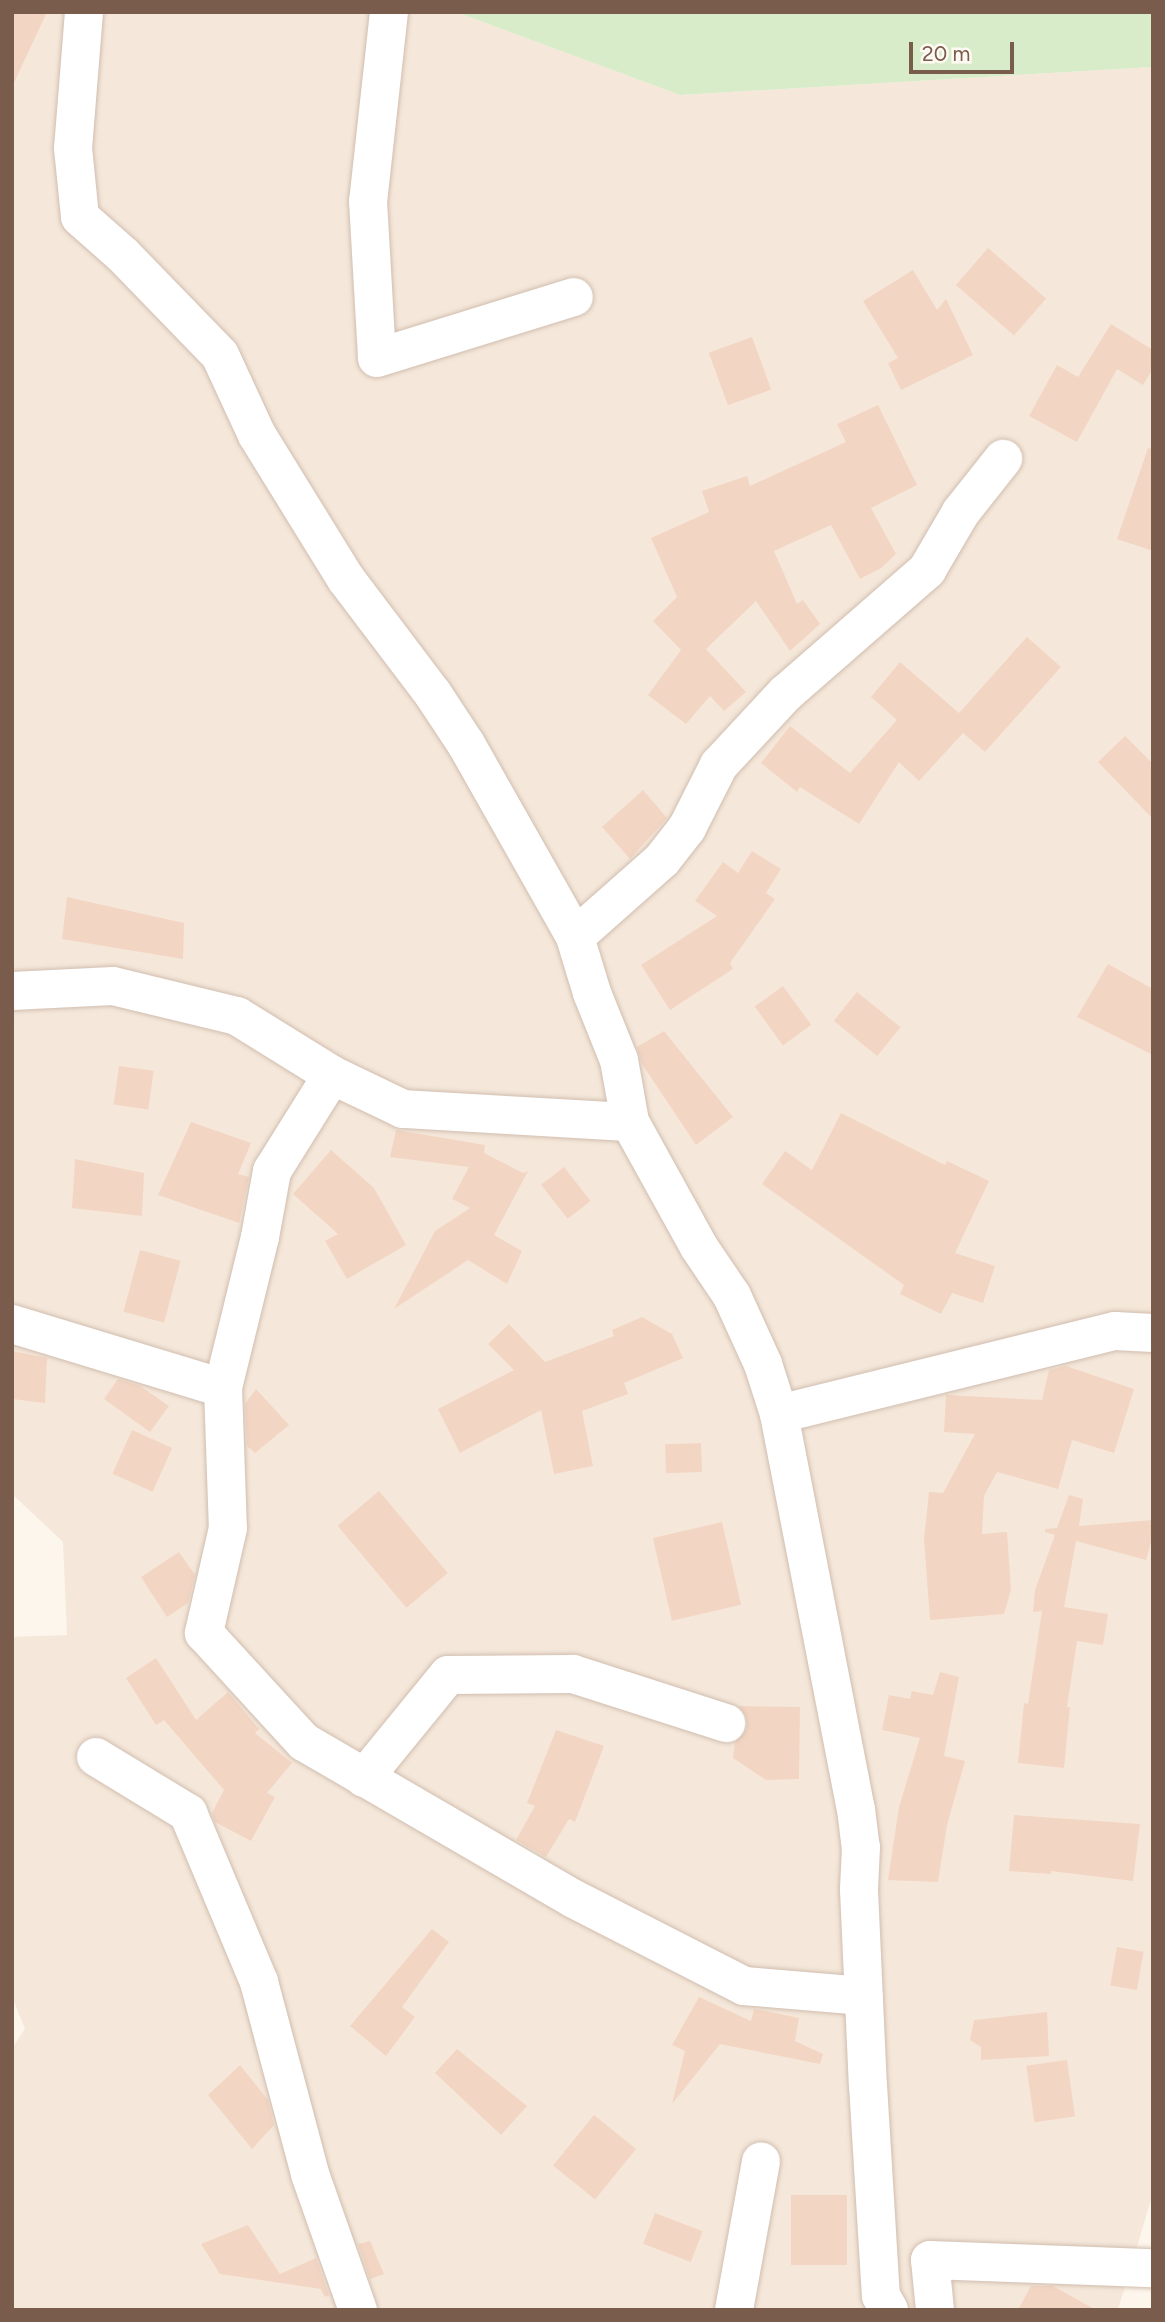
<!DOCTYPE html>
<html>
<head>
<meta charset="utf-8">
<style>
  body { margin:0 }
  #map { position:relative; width:1165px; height:2322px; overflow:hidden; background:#fdf6ec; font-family:Figtree,sans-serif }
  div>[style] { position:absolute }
  .residential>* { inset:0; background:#f5e8da }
  .green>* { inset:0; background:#d8ecc9 }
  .building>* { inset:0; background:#f3d5c3; transform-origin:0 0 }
  .roads { filter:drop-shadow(0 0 2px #d1beb0) drop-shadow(0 0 2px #d1beb0) }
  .minor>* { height:38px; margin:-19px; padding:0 19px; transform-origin:19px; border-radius:19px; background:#fff }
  span { translate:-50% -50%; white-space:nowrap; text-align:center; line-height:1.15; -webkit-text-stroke:5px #fffaf3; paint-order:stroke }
  .frame { position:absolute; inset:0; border:14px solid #7a5c4d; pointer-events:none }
  .scale { position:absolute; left:909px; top:42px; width:105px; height:32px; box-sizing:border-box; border:4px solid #7a5c4d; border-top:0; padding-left:9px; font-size:21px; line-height:24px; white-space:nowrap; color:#7a5c4d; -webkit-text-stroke:5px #fffaf3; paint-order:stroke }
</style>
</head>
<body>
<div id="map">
  <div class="residential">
    <i style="clip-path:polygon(12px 12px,456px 12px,680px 95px,1153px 67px,1153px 2193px,1118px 2310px,12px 2310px,12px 2048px,25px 2029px,12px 1997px,12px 1637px,67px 1635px,63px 1542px,12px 1494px)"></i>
  </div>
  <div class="green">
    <i style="clip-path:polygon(456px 12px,1153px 12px,1153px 67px,680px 95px)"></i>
  </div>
  <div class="building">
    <i style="clip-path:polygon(12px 12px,47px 12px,12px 87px)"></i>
    <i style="left:988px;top:248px;width:77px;height:49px;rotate:41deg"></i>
    <i style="clip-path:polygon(913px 270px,937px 310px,946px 299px,973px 355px,901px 390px,888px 363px,898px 358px,863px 301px)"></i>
    <i style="clip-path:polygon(1111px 324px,1153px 350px,1153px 368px,1143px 385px,1117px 369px,1077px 442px,1029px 416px,1057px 365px,1078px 377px)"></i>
    <i style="left:752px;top:337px;width:56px;height:46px;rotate:70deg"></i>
    <i style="clip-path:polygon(878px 405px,917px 485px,871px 508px,896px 554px,881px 568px,860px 579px,831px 525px,774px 551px,797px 604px,803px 600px,820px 624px,790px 651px,756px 601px,706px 649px,746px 692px,724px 711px,710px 696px,686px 724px,648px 695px,681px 650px,653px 621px,677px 597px,651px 538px,709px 512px,702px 491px,747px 476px,750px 486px,846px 442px,837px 424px)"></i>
    <i style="clip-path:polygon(1148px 448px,1153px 449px,1153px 551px,1117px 539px)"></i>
    <i style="clip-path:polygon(1027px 637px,1061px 667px,985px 752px,963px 733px,919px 781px,899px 762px,859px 824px,800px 787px,797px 792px,761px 763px,790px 726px,850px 773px,897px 720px,871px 697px,900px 662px,959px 713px)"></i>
    <i style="clip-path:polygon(1125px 736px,1153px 764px,1153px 819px,1098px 762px)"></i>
    <i style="clip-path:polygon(643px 790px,667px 818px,630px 859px,602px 827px)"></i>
    <i style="clip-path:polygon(752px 851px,781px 869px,766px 893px,775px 899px,730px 963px,733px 969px,670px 1010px,641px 965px,717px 916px,695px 901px,723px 862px,738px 873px)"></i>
    <i style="clip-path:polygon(67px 897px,184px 923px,183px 959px,62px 939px)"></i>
    <i style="clip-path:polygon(1108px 964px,1153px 989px,1153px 1055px,1077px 1017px)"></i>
    <i style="left:783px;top:986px;width:48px;height:35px;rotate:54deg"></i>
    <i style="left:857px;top:992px;width:56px;height:37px;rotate:39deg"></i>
    <i style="clip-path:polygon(664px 1031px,733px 1117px,696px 1145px,642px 1064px,637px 1047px)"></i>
    <i style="left:119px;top:1066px;width:35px;height:39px;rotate:8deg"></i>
    <i style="clip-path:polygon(841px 1113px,945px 1165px,947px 1161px,989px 1181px,955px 1253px,995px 1266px,983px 1303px,952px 1293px,941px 1314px,900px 1294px,904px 1285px,762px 1184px,785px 1151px,812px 1170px)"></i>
    <i style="clip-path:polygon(191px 1122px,251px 1143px,238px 1174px,249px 1177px,239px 1223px,158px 1195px)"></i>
    <i style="clip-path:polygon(396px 1130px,485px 1145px,484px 1153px,523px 1173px,528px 1171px,494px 1235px,522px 1251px,507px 1284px,468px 1260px,394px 1309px,435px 1231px,470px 1208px,452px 1199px,469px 1167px,390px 1157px)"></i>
    <i style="clip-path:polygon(331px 1150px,374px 1188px,406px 1245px,347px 1279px,325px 1241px,338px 1234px,293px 1194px)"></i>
    <i style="clip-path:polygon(75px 1159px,144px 1173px,142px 1216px,72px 1208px)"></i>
    <i style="left:564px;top:1167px;width:43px;height:29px;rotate:52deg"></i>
    <i style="left:140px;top:1250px;width:42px;height:64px;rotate:15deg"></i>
    <i style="clip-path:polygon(642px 1317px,672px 1334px,683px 1358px,624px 1383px,628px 1394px,582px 1411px,593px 1466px,554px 1474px,541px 1410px,460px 1453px,438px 1409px,514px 1370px,488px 1344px,509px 1324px,545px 1362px,614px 1336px,612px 1330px)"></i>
    <i style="clip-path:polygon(12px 1351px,47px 1358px,45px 1403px,12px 1399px)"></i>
    <i style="clip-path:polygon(1066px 1366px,1134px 1389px,1114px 1453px,1072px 1440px,1058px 1489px,997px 1472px,984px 1496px,982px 1534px,1007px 1532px,1011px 1590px,1004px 1614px,930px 1620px,924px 1539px,929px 1492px,943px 1493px,975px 1434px,944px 1432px,946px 1395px,1042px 1400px,1049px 1370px)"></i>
    <i style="clip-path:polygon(118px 1379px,140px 1386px,169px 1406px,150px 1432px,104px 1399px)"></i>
    <i style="clip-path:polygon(256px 1389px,289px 1425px,255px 1453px,247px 1446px,245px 1404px)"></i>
    <i style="left:132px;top:1430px;width:44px;height:48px;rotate:24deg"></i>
    <i style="left:701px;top:1443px;width:29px;height:36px;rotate:88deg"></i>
    <i style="left:379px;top:1491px;width:107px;height:54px;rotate:50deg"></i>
    <i style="clip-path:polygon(1069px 1495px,1083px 1499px,1079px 1526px,1153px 1520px,1153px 1535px,1146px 1560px,1076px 1541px,1064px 1607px,1108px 1614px,1103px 1645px,1077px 1641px,1067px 1707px,1070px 1707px,1064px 1768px,1018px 1763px,1024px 1703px,1028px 1704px,1042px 1611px,1033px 1612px,1035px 1590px,1055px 1535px,1045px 1532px,1045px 1529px,1057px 1528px)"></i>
    <i style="left:722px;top:1522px;width:85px;height:71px;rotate:77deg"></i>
    <i style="clip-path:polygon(179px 1552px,195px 1575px,188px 1603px,167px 1617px,141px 1577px)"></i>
    <i style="clip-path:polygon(156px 1658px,196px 1720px,228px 1692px,259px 1729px,255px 1733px,292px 1763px,267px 1793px,275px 1797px,251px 1841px,215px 1822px,212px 1813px,224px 1790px,164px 1720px,156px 1725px,126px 1678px)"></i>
    <i style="clip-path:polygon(940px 1672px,959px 1677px,944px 1756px,965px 1761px,947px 1825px,938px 1882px,888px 1880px,899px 1807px,920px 1738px,882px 1730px,889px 1695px,910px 1699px,912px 1691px,933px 1695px)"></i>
    <i style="clip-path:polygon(739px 1706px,800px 1707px,799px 1779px,766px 1780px,733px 1758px,735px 1742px,747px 1729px,747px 1718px)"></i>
    <i style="clip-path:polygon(556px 1730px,604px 1746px,575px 1822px,569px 1819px,546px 1857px,516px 1840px,535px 1806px,527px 1803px)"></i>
    <i style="clip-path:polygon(1014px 1815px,1140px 1824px,1133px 1881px,1051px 1871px,1051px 1874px,1009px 1871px)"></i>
    <i style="clip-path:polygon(432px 1929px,449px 1942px,402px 2007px,415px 2017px,386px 2056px,350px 2026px)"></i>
    <i style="left:1117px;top:1947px;width:27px;height:39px;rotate:10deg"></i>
    <i style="clip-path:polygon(699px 1997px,751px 2021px,754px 2009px,799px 2018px,795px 2041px,823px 2054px,820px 2064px,720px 2044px,672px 2104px,685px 2051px,672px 2045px)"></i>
    <i style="clip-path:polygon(1047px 2012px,1049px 2056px,981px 2060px,981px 2047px,970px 2040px,974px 2020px)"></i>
    <i style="clip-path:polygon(457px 2049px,527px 2106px,501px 2135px,435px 2073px)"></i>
    <i style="left:1067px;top:2060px;width:57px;height:41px;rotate:82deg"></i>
    <i style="clip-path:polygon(240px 2065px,268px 2100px,274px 2125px,252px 2149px,208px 2095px)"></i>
    <i style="left:594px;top:2115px;width:54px;height:65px;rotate:39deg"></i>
    <i style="left:791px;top:2195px;width:56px;height:70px"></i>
    <i style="left:655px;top:2213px;width:51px;height:33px;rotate:21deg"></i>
    <i style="clip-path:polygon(248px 2225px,280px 2274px,316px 2258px,329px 2295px,325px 2297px,321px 2289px,220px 2274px,201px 2244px)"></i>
    <i style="clip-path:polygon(370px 2241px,384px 2274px,370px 2279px,358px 2244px)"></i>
    <i style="clip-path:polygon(1031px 2286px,1053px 2286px,1096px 2310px,1018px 2310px)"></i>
  </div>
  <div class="roads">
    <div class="minor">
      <i style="left:84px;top:12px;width:136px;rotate:94.6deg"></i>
      <i style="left:73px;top:148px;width:69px;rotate:84.2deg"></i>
      <i style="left:80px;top:217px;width:57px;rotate:41.5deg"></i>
      <i style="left:123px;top:255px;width:139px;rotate:45.9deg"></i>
      <i style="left:220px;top:355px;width:88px;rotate:65.2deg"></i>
      <i style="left:257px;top:435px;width:169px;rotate:58.3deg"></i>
      <i style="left:346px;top:579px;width:144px;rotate:52.9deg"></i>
      <i style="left:433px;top:694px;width:60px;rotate:56.6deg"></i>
      <i style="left:466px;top:744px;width:222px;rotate:60.5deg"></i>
      <i style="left:575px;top:937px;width:59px;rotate:73.1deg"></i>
      <i style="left:592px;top:993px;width:72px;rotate:68.1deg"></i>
      <i style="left:619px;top:1060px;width:63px;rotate:79.9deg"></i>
      <i style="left:630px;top:1122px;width:143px;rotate:61.1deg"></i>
      <i style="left:699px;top:1247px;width:59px;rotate:56deg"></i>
      <i style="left:732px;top:1296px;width:75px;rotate:65.5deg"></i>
      <i style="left:763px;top:1364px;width:52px;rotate:72.3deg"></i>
      <i style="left:779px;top:1414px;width:402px;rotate:79deg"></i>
      <i style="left:856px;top:1809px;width:38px;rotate:83deg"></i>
      <i style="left:861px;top:1847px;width:43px;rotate:92.7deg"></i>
      <i style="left:859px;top:1890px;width:195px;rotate:87.4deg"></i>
      <i style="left:868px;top:2085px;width:211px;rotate:86.5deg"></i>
      <i style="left:881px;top:2296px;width:16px;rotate:60deg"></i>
      <i style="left:389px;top:12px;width:190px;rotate:96.3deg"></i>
      <i style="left:368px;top:201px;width:157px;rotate:86.7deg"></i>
      <i style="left:377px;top:358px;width:206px;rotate:-17.2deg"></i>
      <i style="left:575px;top:937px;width:116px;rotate:-41.5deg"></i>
      <i style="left:662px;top:860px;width:41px;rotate:-52deg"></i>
      <i style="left:687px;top:828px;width:71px;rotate:-63.1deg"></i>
      <i style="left:719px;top:765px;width:97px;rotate:-47.1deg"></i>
      <i style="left:785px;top:694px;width:189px;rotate:-41.1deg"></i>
      <i style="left:927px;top:570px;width:67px;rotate:-59.6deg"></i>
      <i style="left:961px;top:512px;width:68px;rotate:-51.6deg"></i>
      <i style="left:12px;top:991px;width:101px;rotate:-2.8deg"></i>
      <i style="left:113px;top:986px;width:128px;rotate:13.6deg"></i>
      <i style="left:237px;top:1016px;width:112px;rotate:31.8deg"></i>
      <i style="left:332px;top:1075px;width:79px;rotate:25.6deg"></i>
      <i style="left:403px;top:1109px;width:227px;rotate:3.3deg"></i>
      <i style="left:332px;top:1075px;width:113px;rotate:122deg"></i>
      <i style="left:272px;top:1171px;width:67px;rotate:100.3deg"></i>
      <i style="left:260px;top:1237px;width:155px;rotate:103.8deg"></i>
      <i style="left:223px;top:1388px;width:140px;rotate:88deg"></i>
      <i style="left:228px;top:1528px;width:108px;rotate:102.9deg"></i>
      <i style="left:204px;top:1633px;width:148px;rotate:47.5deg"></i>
      <i style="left:304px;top:1742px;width:312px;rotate:30.2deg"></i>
      <i style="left:574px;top:1899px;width:191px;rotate:27.1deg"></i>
      <i style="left:744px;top:1986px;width:120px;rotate:4.8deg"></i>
      <i style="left:12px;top:1324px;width:220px;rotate:16.9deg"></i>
      <i style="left:779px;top:1414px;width:346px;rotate:-13.9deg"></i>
      <i style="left:1115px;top:1331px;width:38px;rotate:3deg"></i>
      <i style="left:96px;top:1757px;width:108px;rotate:31.3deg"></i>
      <i style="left:188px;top:1813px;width:183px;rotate:67.2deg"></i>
      <i style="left:259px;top:1982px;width:199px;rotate:75.1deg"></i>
      <i style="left:310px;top:2174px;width:144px;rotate:70.6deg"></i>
      <i style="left:364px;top:1778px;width:133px;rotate:-50.8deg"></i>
      <i style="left:448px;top:1675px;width:125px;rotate:-0.5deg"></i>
      <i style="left:573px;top:1674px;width:161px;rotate:17.8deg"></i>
      <i style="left:734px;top:2310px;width:151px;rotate:-79.7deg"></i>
      <i style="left:935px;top:2310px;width:50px;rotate:-95.7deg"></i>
      <i style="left:930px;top:2260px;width:223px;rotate:2.1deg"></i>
    </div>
  </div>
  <div class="frame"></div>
  <div class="scale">20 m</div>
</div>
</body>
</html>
